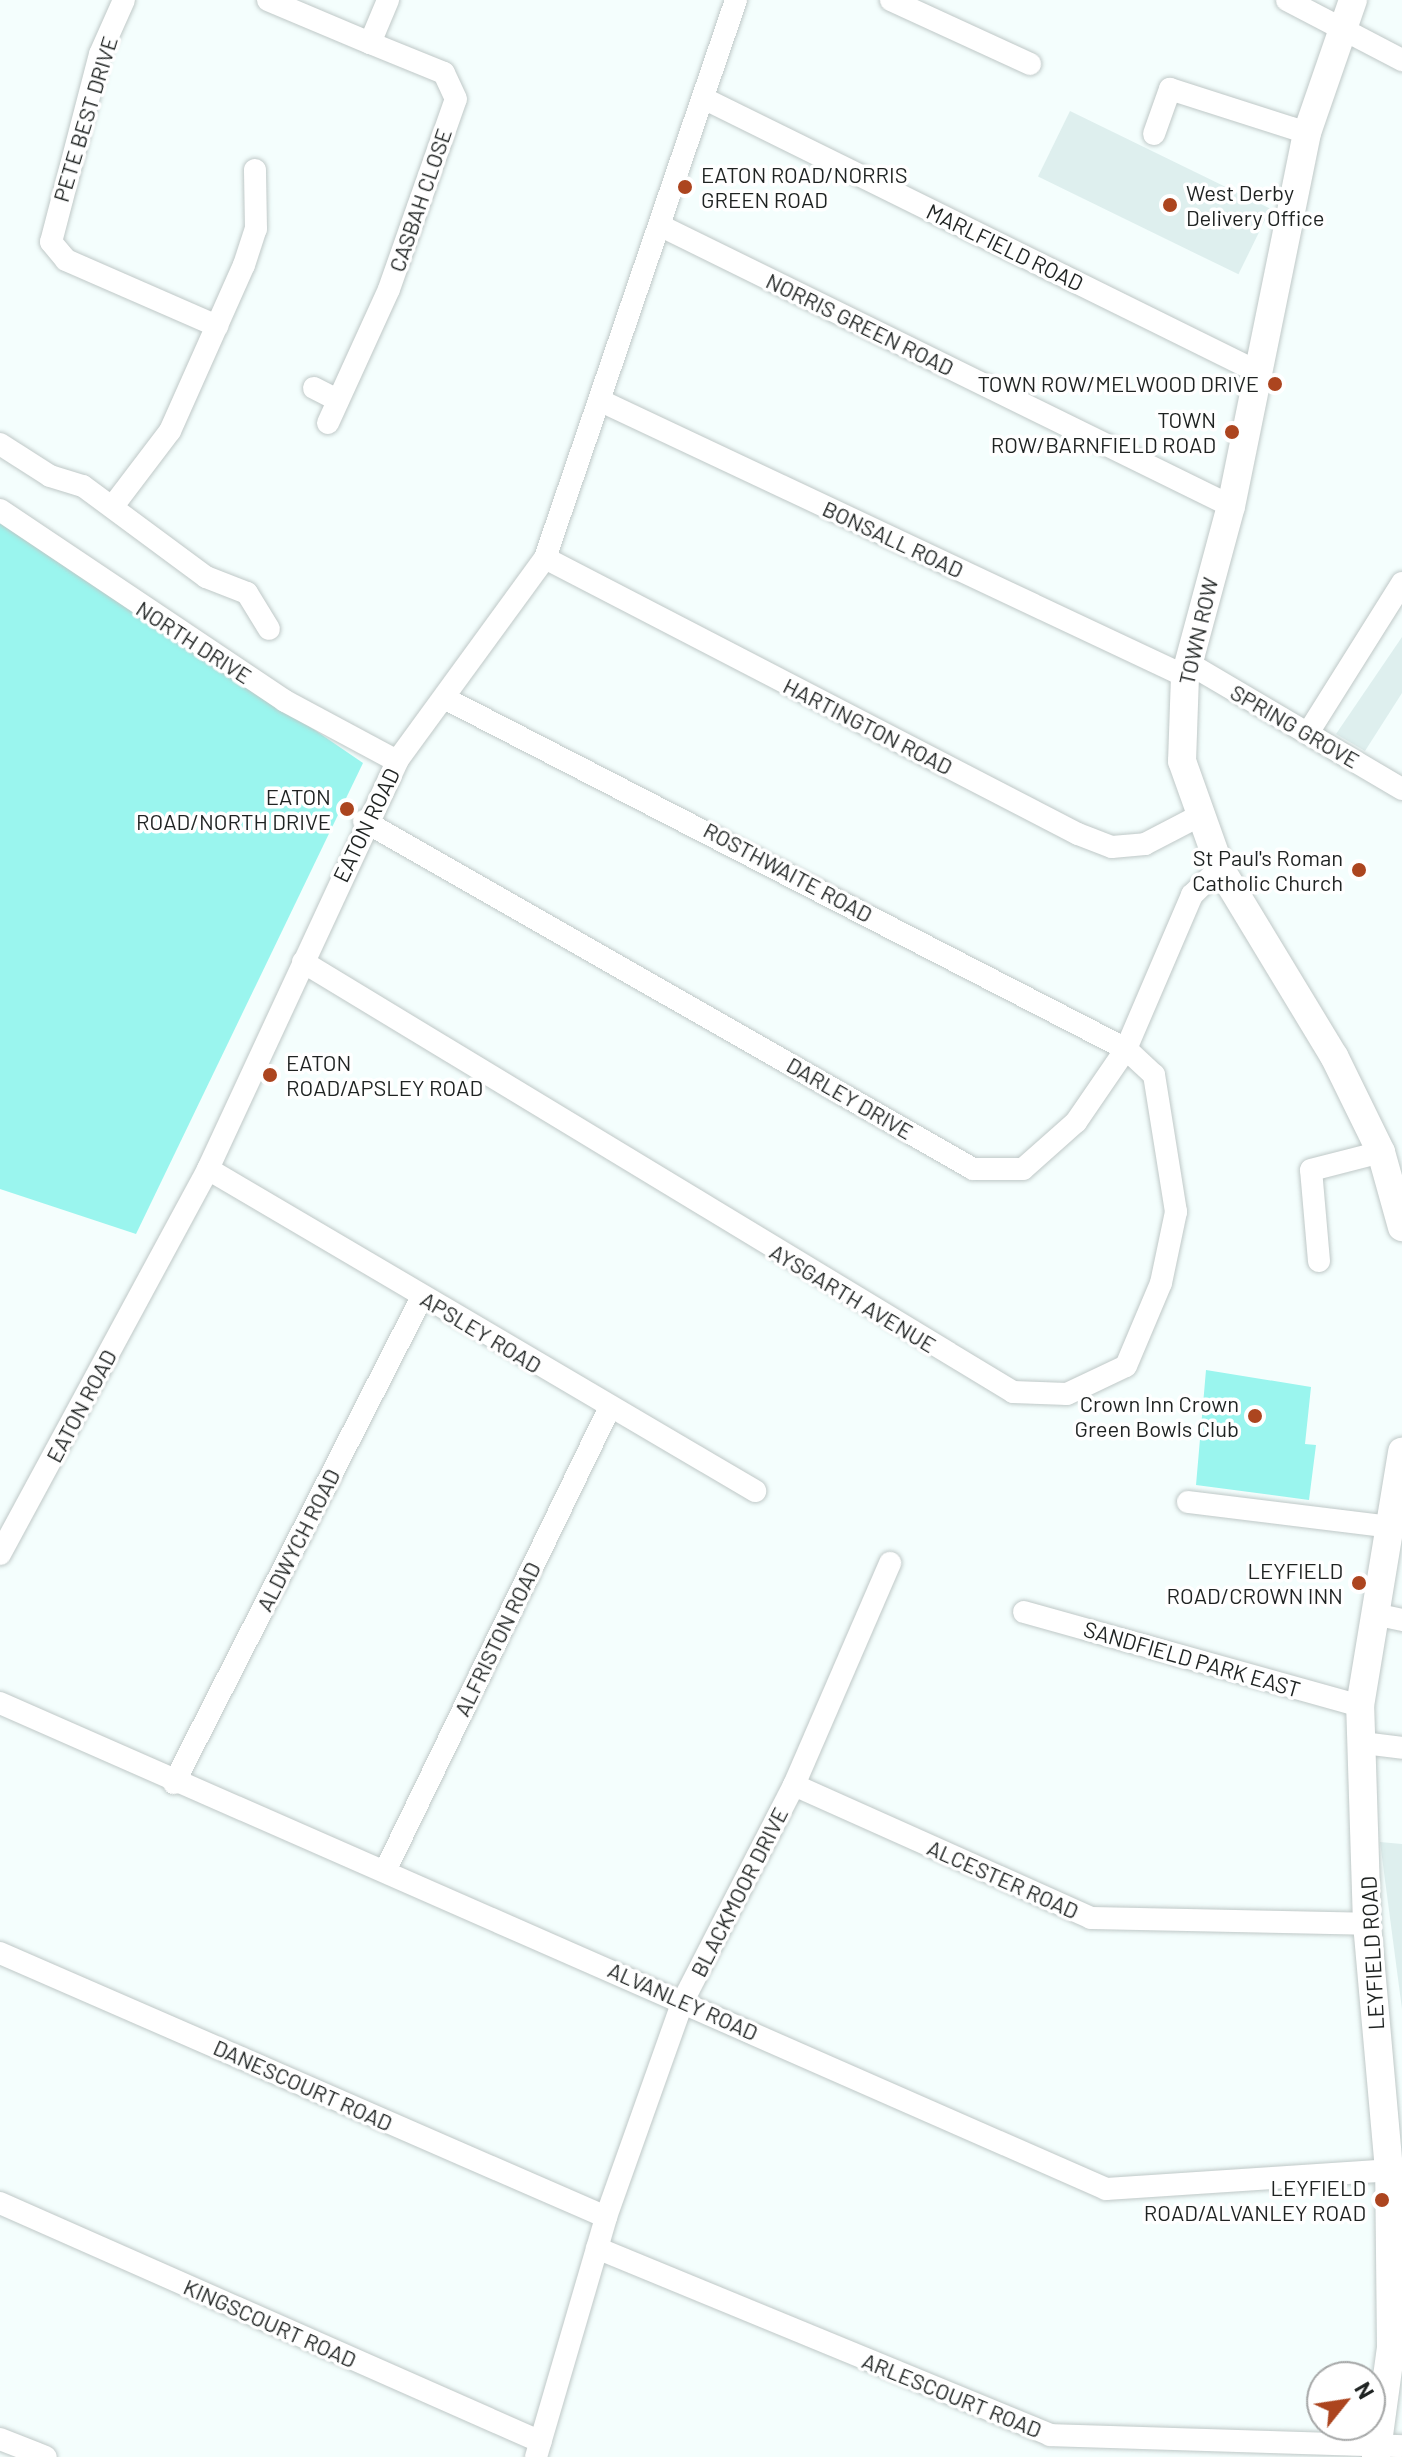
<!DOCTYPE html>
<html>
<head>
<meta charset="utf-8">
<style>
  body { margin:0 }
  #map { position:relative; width:1402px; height:2457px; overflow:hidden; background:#f4fefd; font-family:Barlow,sans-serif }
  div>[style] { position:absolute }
  .built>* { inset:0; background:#deefee; transform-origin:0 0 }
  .green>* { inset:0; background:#9af5ee }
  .roads { filter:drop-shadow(0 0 2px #bfc8c7) drop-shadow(0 0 2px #bfc8c7) }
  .minor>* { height:22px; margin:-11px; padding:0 11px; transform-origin:11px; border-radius:11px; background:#fff }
  .tertiary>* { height:28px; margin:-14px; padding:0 14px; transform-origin:14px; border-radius:14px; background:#fff }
  .dots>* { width:22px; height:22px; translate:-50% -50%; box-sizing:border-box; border:4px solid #fff; border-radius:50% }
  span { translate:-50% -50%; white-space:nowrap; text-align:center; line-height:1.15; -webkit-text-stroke:7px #fff; paint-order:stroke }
  .street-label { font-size:22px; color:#1f2322 }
  .poi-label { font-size:22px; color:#1f2322 }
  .left { translate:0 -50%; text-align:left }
  .right { translate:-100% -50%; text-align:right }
  .north { position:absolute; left:1306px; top:2361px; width:80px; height:80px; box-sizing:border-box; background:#fff; border:2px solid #a5a7a7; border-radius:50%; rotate:60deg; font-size:22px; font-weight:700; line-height:32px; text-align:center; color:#1f2322 }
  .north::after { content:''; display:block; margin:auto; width:28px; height:36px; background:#ac451f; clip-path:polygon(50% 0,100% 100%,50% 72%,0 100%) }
</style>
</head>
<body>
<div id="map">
  <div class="built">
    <i style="left:1070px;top:111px;width:223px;height:73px;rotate:26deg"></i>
    <i style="clip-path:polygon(1402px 637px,1402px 693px,1365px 751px,1336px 734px)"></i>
    <i style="clip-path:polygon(1380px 1842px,1402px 1844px,1402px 2009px)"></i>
  </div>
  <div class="green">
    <i style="clip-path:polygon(0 515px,363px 763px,136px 1234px,0 1189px)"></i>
    <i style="clip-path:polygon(1206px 1370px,1311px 1387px,1305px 1444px,1316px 1445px,1309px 1500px,1196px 1485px)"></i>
  </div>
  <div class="roads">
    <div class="minor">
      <i style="left:124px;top:0;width:59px;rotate:114deg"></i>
      <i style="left:100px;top:54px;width:194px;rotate:104.6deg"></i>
      <i style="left:51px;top:242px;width:23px;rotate:50deg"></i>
      <i style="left:66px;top:260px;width:165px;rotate:23.6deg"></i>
      <i style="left:268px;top:0;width:111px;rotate:22.9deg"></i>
      <i style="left:370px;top:43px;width:47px;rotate:-67.3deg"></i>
      <i style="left:891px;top:0;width:153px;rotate:24.7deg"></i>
      <i style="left:1287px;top:0;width:130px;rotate:27.6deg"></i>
      <i style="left:707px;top:100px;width:617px;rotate:26.27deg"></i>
      <i style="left:1154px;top:134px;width:48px;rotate:-70.4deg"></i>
      <i style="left:1170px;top:89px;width:144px;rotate:17.8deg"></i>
      <i style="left:663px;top:227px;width:633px;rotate:26.16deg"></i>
      <i style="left:314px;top:388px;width:27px;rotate:27deg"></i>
      <i style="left:601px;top:401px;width:646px;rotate:25.22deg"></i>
      <i style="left:328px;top:423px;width:147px;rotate:-65.5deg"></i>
      <i style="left:389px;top:289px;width:201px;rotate:-70.6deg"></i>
      <i style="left:456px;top:99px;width:29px;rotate:-115deg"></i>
      <i style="left:444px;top:73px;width:80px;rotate:-157.9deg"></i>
      <i style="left:0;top:444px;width:59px;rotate:32.6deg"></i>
      <i style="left:50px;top:476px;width:34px;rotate:17deg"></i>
      <i style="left:83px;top:486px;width:153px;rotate:36.5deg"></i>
      <i style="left:206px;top:577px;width:44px;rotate:21.3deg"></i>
      <i style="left:247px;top:593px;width:42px;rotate:58.6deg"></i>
      <i style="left:113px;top:506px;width:94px;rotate:-52.8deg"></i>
      <i style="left:170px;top:431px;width:182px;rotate:-66deg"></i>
      <i style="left:244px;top:265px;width:38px;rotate:-72deg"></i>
      <i style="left:256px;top:229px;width:59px;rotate:-91deg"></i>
      <i style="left:0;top:510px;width:343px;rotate:33.8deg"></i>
      <i style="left:285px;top:701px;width:127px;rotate:28.2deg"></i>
      <i style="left:545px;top:558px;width:600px;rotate:27.38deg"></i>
      <i style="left:1078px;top:834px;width:36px;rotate:21deg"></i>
      <i style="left:1112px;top:847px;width:33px;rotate:-5deg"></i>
      <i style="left:1145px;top:844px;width:59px;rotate:-27.4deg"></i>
      <i style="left:1188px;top:663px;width:248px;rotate:30.5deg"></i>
      <i style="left:1308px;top:733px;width:177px;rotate:-57.9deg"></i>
      <i style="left:364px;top:821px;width:701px;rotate:29.74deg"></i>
      <i style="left:973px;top:1169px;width:50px"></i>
      <i style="left:1023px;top:1169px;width:71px;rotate:-41.6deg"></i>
      <i style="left:1076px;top:1122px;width:88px;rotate:-55.6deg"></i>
      <i style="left:1126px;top:1049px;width:168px;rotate:-66.8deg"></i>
      <i style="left:1192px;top:895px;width:39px;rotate:-44deg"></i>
      <i style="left:303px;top:962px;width:830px;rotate:31.2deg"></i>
      <i style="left:1013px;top:1392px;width:54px;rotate:2.1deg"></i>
      <i style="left:1067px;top:1394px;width:65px;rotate:-25.4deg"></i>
      <i style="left:1126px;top:1366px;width:90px;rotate:-67.1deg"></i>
      <i style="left:1161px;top:1283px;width:73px;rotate:-78.1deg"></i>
      <i style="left:1176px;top:1212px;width:139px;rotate:-99.1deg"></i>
      <i style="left:1154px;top:1075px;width:38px;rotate:-137deg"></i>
      <i style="left:1126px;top:1049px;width:763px;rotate:-152.76deg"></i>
      <i style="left:208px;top:1169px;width:635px;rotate:30.48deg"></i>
      <i style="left:1319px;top:1261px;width:91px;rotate:-95deg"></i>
      <i style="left:1311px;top:1170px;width:72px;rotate:-14.4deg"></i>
      <i style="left:1188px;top:1502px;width:205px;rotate:7deg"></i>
      <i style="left:0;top:1554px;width:438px;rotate:-61.6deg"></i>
      <i style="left:208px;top:1169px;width:450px;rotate:-65.1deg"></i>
      <i style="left:397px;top:761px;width:251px;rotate:-53.9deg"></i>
      <i style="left:545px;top:558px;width:590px;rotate:-71.1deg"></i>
      <i style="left:1024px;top:1612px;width:349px;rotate:15.6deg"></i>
      <i style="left:1379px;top:1615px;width:24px;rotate:12deg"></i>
      <i style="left:0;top:1703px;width:1208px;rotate:23.72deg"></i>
      <i style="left:1106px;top:2189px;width:284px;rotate:-3.8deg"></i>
      <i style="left:1363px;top:1743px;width:39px;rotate:7deg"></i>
      <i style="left:174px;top:1783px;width:546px;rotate:-62.97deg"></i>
      <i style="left:794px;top:1785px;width:325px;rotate:24.1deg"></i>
      <i style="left:1091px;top:1918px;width:276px;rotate:1.2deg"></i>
      <i style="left:386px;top:1869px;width:511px;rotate:-64.14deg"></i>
      <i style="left:0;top:1953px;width:661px;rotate:23.54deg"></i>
      <i style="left:0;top:2203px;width:591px;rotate:23.83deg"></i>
      <i style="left:597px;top:2248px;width:490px;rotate:22.4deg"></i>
      <i style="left:1050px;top:2435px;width:352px;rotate:1.8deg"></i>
      <i style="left:0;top:2439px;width:49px;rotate:21.4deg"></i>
      <i style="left:536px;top:2457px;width:250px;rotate:-73.7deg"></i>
      <i style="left:606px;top:2217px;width:229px;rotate:-70.4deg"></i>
      <i style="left:683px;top:2001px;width:243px;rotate:-62.8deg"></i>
      <i style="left:794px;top:1785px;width:242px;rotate:-66.6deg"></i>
    </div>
    <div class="tertiary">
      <i style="left:1353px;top:0;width:141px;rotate:109.1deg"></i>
      <i style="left:1307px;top:133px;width:381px;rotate:101.5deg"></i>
      <i style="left:1231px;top:506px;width:176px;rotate:105.1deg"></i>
      <i style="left:1185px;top:676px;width:85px;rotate:92deg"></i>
      <i style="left:1182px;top:761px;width:114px;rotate:70.4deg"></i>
      <i style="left:1220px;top:868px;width:220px;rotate:58.8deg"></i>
      <i style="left:1334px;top:1056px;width:107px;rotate:63.9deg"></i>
      <i style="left:1381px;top:1152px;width:78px;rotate:74.4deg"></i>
      <i style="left:1376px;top:2457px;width:110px;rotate:-82.2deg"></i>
      <i style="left:1391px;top:2348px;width:178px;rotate:-90.6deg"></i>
      <i style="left:1389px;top:2170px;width:247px;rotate:-95.1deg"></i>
      <i style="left:1367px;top:1924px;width:218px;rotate:-91.8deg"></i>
      <i style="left:1360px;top:1706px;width:258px;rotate:-80.6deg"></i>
    </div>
  </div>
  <div class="dots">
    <i style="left:685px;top:187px;background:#ac451f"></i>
    <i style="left:1170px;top:205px;background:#ac451f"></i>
    <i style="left:1275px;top:384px;background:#ac451f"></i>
    <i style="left:1232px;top:432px;background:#ac451f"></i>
    <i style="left:347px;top:809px;background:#ac451f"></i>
    <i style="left:1359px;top:870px;background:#ac451f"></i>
    <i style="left:270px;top:1075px;background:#ac451f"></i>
    <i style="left:1255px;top:1416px;background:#ac451f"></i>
    <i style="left:1359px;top:1583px;background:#ac451f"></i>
    <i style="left:1382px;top:2200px;background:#ac451f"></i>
  </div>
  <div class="street-label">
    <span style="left:85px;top:119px;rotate:-73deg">PETE BEST DRIVE</span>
    <span style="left:420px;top:200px;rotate:-71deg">CASBAH CLOSE</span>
    <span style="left:1005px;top:247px;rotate:26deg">MARLFIELD ROAD</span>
    <span style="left:860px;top:324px;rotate:26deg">NORRIS GREEN ROAD</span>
    <span style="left:893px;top:539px;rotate:25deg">BONSALL ROAD</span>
    <span style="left:1198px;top:631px;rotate:-77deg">TOWN ROW</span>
    <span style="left:194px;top:642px;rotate:33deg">NORTH DRIVE</span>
    <span style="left:868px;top:726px;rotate:27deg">HARTINGTON ROAD</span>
    <span style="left:1295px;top:726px;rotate:30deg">SPRING GROVE</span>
    <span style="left:366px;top:825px;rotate:-64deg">EATON ROAD</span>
    <span style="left:788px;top:872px;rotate:28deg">ROSTHWAITE ROAD</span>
    <span style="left:850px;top:1098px;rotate:30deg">DARLEY DRIVE</span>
    <span style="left:853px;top:1298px;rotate:31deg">AYSGARTH AVENUE</span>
    <span style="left:481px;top:1332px;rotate:31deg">APSLEY ROAD</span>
    <span style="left:81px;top:1406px;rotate:-62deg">EATON ROAD</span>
    <span style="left:298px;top:1540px;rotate:-63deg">ALDWYCH ROAD</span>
    <span style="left:497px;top:1639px;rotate:-64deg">ALFRISTON ROAD</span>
    <span style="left:1192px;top:1659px;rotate:16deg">SANDFIELD PARK EAST</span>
    <span style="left:1003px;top:1879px;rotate:24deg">ALCESTER ROAD</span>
    <span style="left:739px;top:1892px;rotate:-63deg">BLACKMOOR DRIVE</span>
    <span style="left:1372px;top:1953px;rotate:-93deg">LEYFIELD ROAD</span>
    <span style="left:683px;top:2001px;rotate:24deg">ALVANLEY ROAD</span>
    <span style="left:303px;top:2085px;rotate:24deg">DANESCOURT ROAD</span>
    <span style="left:270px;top:2323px;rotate:24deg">KINGSCOURT ROAD</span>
    <span style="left:952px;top:2395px;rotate:22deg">ARLESCOURT ROAD</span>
  </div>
  <div class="poi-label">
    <span class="left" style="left:701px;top:187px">EATON ROAD/NORRIS<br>GREEN ROAD</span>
    <span class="left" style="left:1186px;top:205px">West Derby<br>Delivery Office</span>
    <span class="right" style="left:1259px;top:384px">TOWN ROW/MELWOOD DRIVE</span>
    <span class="right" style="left:1216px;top:432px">TOWN<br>ROW/BARNFIELD ROAD</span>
    <span class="right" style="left:331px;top:809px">EATON<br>ROAD/NORTH DRIVE</span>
    <span class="right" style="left:1343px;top:870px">St Paul's Roman<br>Catholic Church</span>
    <span class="left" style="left:286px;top:1075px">EATON<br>ROAD/APSLEY ROAD</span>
    <span class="right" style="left:1239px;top:1416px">Crown Inn Crown<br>Green Bowls Club</span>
    <span class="right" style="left:1343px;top:1583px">LEYFIELD<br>ROAD/CROWN INN</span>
    <span class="right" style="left:1366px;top:2200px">LEYFIELD<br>ROAD/ALVANLEY ROAD</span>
  </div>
  <div class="north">N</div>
</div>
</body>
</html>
